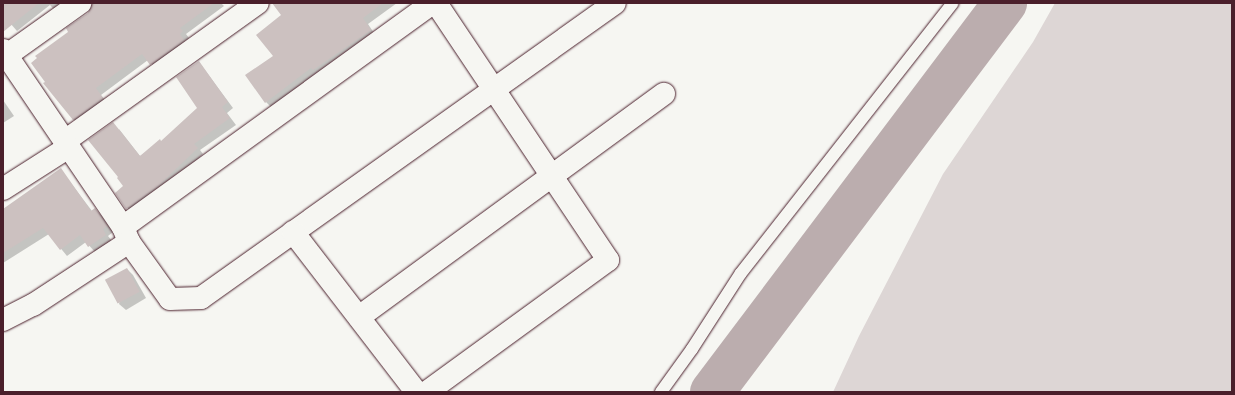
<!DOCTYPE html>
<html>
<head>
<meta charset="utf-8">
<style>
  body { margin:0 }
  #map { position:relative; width:1235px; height:395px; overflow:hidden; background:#f6f6f2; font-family:Mynerve,sans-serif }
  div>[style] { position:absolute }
  .green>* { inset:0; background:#ddd6d5 }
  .shadow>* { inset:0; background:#0003 }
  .river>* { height:44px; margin:-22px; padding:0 22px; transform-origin:22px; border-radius:22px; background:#bbadae }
  .building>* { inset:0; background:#ccc1c0; transform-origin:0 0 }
  .roads { filter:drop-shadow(0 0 1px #4a1f2b) drop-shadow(0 0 1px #4a1f2b) }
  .service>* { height:12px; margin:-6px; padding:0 6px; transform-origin:6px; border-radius:6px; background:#f6f6f2 }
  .minor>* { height:22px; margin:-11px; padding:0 11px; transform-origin:11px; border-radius:11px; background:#f6f6f2 }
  span { translate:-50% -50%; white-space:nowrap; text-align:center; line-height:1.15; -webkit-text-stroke:3px #f6f6f2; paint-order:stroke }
  .frame { position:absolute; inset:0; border:4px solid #4a1f2b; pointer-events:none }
</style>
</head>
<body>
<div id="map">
  <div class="green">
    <i style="clip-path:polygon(1055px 3px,1232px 3px,1232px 392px,833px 392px,859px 336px,943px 174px,1033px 42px)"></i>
  </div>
  <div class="shadow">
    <i style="clip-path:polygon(3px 3px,75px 3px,58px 14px,50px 5px,17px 31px,3px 15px)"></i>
    <i style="clip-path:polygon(93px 3px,221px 3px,224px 6px,186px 34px,189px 38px,185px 41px,190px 47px,157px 70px,148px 60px,101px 95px,109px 105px,80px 126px,73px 119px,70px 32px,88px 14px)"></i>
    <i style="clip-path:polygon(277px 3px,397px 3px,368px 24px,376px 36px,272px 108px,266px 102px,283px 15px)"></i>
    <i style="clip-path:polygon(199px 62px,233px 108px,227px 113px,236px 125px,200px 150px,203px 154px,165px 191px,133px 215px,116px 193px,125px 186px,119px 129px,140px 156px,161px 142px,199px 108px)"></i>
    <i style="clip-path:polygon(3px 100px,14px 116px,3px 123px)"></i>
    <i style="clip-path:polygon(61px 170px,92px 211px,95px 209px,101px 215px,113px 232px,108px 236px,112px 241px,95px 252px,86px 242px,67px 256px,49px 234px,3px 263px,3px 210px)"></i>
    <i style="clip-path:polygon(127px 269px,133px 275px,146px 298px,126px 310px,119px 304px)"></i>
  </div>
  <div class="river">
    <i style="left:712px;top:392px;width:487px;rotate:-53deg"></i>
  </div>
  <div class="building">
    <i style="clip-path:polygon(3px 3px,39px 3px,3px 32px)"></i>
    <i style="clip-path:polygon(92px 3px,214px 3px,180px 28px,183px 31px,180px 34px,184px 40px,150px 65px,142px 54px,96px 88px,103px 98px,73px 120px,43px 83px,45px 82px,31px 63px,37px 58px,35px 56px,68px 32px,66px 28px,88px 13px)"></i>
    <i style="clip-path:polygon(272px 3px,383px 3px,363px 18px,371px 30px,313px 70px,311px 68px,265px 103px,245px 75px,273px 56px,256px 35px,281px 15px)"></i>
    <i style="clip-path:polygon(199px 61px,228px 102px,222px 107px,230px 118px,194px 144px,198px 148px,159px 185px,126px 209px,115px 193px,123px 186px,117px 178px,118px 177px,88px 140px,113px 122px,140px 156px,160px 139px,161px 141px,197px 108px,176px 77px)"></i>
    <i style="clip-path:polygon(61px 168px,91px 211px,95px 208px,107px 226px,103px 229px,106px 235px,88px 247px,80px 235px,60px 250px,43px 228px,3px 253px,3px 209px)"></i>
    <i style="left:127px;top:268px;width:27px;height:25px;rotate:62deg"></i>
  </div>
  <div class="roads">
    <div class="service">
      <i style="left:661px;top:392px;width:53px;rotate:-54.2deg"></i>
      <i style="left:692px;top:349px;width:90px;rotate:-57.2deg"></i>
      <i style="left:741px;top:273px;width:343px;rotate:-51.9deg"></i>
    </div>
    <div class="minor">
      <i style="left:3px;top:50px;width:214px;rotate:55.9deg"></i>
      <i style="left:123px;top:227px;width:16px;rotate:68deg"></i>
      <i style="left:129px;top:242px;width:70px;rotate:54.3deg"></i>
      <i style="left:170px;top:299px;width:31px;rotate:-2deg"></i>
      <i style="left:201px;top:298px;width:508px;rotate:-35.47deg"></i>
      <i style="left:3px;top:58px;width:95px;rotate:-35.5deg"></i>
      <i style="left:65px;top:141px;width:237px;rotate:-35.6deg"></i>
      <i style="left:3px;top:189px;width:78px;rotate:-32.5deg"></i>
      <i style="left:123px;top:227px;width:382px;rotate:-35.9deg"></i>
      <i style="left:293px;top:232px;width:202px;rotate:52.4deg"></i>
      <i style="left:359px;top:317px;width:378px;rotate:-36.2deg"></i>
      <i style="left:3px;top:320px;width:34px;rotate:-27deg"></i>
      <i style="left:33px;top:305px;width:115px;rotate:-33.3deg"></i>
      <i style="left:427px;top:392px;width:224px;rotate:-36.1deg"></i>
      <i style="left:608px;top:260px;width:309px;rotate:-123.8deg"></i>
    </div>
  </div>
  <div class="frame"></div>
</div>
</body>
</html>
